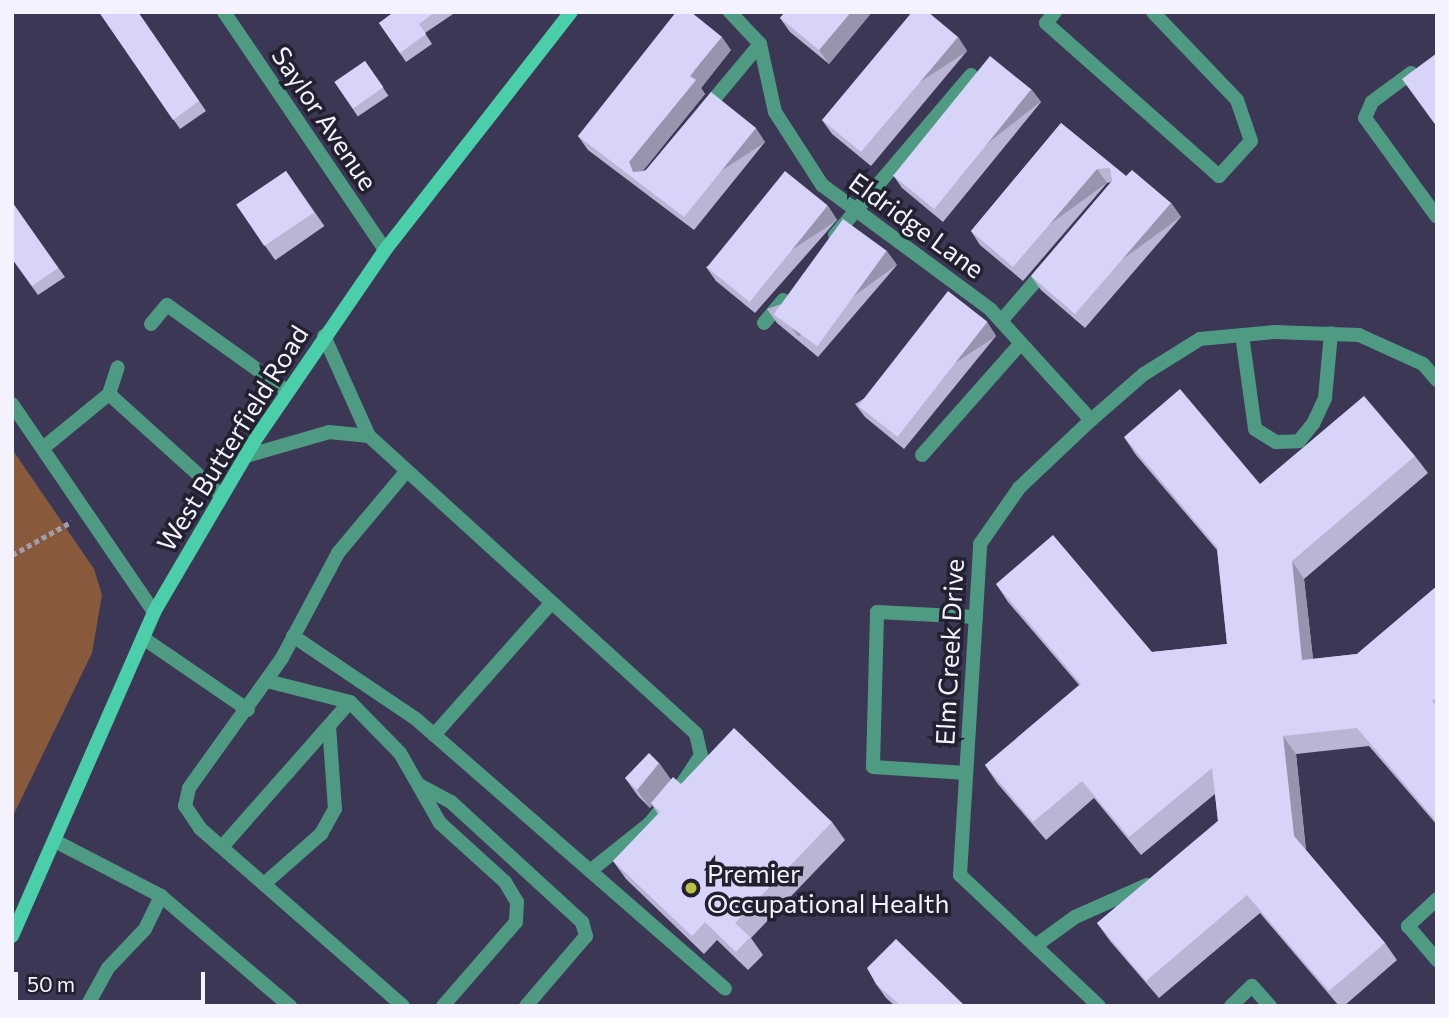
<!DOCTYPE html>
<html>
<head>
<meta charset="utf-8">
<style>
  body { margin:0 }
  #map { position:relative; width:1449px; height:1018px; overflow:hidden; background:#3c3755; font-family:Commissioner,sans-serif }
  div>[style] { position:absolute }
  .green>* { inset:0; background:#89593c }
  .path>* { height:4.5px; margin-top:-2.25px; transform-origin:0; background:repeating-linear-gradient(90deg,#a09db1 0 5px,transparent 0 8.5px) }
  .service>* { height:14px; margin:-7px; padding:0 7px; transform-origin:7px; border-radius:7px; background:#4e9a83 }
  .minor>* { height:14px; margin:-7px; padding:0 7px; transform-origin:7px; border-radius:7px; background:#4e9a83 }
  .tertiary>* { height:14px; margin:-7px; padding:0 7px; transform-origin:7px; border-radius:7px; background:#4e9a83 }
  .secondary>* { height:14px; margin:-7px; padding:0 7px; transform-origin:7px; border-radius:7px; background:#4acfaa }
  .wall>* { inset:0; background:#bab5d5; transform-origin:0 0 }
  .shaded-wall>* { inset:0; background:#9794ae; transform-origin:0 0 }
  .building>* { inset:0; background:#d8d3f8; transform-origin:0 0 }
  .dots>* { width:19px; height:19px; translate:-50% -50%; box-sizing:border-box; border:4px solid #23202f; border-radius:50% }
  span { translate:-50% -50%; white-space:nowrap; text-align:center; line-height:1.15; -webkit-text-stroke:7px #23202f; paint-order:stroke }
  .street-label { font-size:26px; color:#f3f2fe }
  .poi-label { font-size:26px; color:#f3f2fe }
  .left { translate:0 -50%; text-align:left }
  .frame { position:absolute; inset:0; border:14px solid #f3f2fe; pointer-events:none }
  .scale { position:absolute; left:14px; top:972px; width:191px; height:32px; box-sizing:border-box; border:4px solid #f3f2fe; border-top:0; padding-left:9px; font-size:21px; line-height:24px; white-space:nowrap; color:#f3f2fe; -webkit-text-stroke:5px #23202f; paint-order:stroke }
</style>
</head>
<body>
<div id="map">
  <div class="green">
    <i style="clip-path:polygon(12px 449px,94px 569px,102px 595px,92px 653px,12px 818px)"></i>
  </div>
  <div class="path">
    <i style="left:12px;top:555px;width:68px;rotate:-29.2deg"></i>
  </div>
  <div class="service">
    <i style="left:1055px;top:12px;width:14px;rotate:129deg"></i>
    <i style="left:1046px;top:23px;width:231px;rotate:41.5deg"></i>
    <i style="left:1219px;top:176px;width:47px;rotate:-47.6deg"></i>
    <i style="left:1251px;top:141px;width:43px;rotate:-108.9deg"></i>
    <i style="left:1237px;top:100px;width:122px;rotate:-133.7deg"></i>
    <i style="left:1411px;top:73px;width:49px;rotate:143.4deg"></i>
    <i style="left:1372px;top:102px;width:17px;rotate:114deg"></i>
    <i style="left:1365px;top:118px;width:122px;rotate:54deg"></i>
    <i style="left:705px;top:110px;width:86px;rotate:-50.2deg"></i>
    <i style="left:835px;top:235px;width:210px;rotate:-49.6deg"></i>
    <i style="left:1001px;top:321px;width:69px;rotate:-49.1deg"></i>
    <i style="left:764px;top:323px;width:30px;rotate:-50deg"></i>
    <i style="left:151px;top:324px;width:25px;rotate:-50deg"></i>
    <i style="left:167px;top:305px;width:148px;rotate:35.6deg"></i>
    <i style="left:1242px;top:335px;width:95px;rotate:82.1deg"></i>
    <i style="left:1255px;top:429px;width:25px;rotate:32deg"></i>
    <i style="left:1276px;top:442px;width:23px;rotate:-2deg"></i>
    <i style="left:1299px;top:441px;width:22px;rotate:-51deg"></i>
    <i style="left:1313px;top:424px;width:29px;rotate:-65deg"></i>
    <i style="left:1325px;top:398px;width:65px;rotate:-84.7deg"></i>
    <i style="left:324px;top:336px;width:110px;rotate:65.8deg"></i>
    <i style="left:369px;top:436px;width:442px;rotate:42.3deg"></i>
    <i style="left:696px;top:734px;width:22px;rotate:77deg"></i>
    <i style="left:701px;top:755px;width:35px;rotate:123deg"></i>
    <i style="left:682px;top:784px;width:52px;rotate:129.5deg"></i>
    <i style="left:649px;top:824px;width:75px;rotate:141.5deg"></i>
    <i style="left:109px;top:394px;width:28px;rotate:-72deg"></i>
    <i style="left:43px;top:448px;width:85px;rotate:-39.3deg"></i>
    <i style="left:109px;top:394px;width:152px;rotate:42.1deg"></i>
    <i style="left:922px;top:455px;width:149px;rotate:-48.5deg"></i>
    <i style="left:246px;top:456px;width:86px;rotate:-16.1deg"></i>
    <i style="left:329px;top:432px;width:40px;rotate:5.7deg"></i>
    <i style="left:293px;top:636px;width:148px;rotate:34deg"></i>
    <i style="left:416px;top:719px;width:410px;rotate:41.1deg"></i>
    <i style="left:143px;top:638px;width:127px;rotate:34.4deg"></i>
    <i style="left:267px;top:681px;width:86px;rotate:14.2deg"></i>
    <i style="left:350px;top:702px;width:71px;rotate:45.6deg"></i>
    <i style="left:400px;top:753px;width:81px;rotate:60.3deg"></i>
    <i style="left:440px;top:823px;width:88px;rotate:42.2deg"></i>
    <i style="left:505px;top:882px;width:23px;rotate:59deg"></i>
    <i style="left:517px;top:902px;width:20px;rotate:93deg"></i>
    <i style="left:516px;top:922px;width:111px;rotate:131deg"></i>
    <i style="left:434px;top:735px;width:176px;rotate:-48.4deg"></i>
    <i style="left:966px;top:773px;width:93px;rotate:-176.3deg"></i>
    <i style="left:873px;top:767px;width:155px;rotate:-88.5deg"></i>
    <i style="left:877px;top:612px;width:99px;rotate:2.9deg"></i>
    <i style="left:419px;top:785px;width:36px;rotate:28deg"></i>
    <i style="left:451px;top:802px;width:178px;rotate:42.5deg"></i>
    <i style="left:582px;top:922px;width:15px;rotate:74deg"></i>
    <i style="left:586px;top:936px;width:92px;rotate:130.6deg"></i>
    <i style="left:55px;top:841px;width:119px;rotate:27.4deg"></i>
    <i style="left:161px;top:896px;width:170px;rotate:40.5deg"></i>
    <i style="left:222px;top:847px;width:193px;rotate:-48.6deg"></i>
    <i style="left:264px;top:884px;width:76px;rotate:-41.3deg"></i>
    <i style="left:321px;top:834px;width:29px;rotate:-61deg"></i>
    <i style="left:335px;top:809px;width:83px;rotate:-94.1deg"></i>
    <i style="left:1437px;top:899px;width:40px;rotate:137deg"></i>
    <i style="left:1408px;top:926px;width:45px;rotate:49.5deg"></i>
    <i style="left:1035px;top:946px;width:49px;rotate:-35.9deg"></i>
    <i style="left:1075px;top:917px;width:79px;rotate:-24deg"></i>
    <i style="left:87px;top:1006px;width:43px;rotate:-61.1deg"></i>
    <i style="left:108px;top:968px;width:54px;rotate:-46.5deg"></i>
    <i style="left:145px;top:929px;width:37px;rotate:-64deg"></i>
    <i style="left:403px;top:1006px;width:270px;rotate:-138.8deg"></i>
    <i style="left:200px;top:828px;width:27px;rotate:-124deg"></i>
    <i style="left:185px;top:806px;width:18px;rotate:-77deg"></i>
    <i style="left:189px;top:788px;width:160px;rotate:-54.4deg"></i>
    <i style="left:282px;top:658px;width:119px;rotate:-61.9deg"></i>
    <i style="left:338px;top:553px;width:104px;rotate:-50.1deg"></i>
    <i style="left:1231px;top:1006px;width:29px;rotate:-44deg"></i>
    <i style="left:1252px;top:986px;width:27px;rotate:48deg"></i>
  </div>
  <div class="minor">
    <i style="left:224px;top:12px;width:287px;rotate:55.9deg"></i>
    <i style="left:730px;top:12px;width:44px;rotate:46.8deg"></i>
    <i style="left:760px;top:44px;width:70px;rotate:77.6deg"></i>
    <i style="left:775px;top:112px;width:87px;rotate:57.2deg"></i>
    <i style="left:822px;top:185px;width:209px;rotate:36.4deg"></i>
    <i style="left:990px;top:309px;width:150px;rotate:47.7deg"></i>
    <i style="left:1099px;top:1006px;width:191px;rotate:-136.7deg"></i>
    <i style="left:960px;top:875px;width:332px;rotate:-86.5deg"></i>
    <i style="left:980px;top:544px;width:68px;rotate:-55.1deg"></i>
    <i style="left:1019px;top:488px;width:99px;rotate:-43.4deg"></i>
    <i style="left:1091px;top:420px;width:70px;rotate:-41deg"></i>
    <i style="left:1144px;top:374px;width:66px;rotate:-32deg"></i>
    <i style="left:1200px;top:339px;width:74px;rotate:-5.4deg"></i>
    <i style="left:1274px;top:332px;width:85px;rotate:2deg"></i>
    <i style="left:1359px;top:335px;width:70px;rotate:24.4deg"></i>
    <i style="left:1423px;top:364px;width:21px;rotate:49deg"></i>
  </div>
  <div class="tertiary">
    <i style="left:12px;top:404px;width:252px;rotate:55.7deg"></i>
  </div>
  <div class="secondary">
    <i style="left:12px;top:936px;width:354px;rotate:-66.3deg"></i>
    <i style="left:154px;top:612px;width:199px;rotate:-59.6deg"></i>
    <i style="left:255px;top:440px;width:230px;rotate:-55.6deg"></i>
    <i style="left:385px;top:250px;width:302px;rotate:-52deg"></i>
  </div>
  <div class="wall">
    <i style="clip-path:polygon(99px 12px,138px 12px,206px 111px,180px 129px)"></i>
    <i style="clip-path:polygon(394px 12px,456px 12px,425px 33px,432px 44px,406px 62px,379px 23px)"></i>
    <i style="clip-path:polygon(785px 12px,872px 12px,829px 64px,790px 32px,780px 18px)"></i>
    <i style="clip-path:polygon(958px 37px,967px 51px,871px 166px,832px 134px,822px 120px)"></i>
    <i style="clip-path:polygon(731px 50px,701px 88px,705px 94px,642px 171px,765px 142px,694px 230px,588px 150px,578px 136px)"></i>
    <i style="left:365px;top:61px;width:42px;height:37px;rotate:56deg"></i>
    <i style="clip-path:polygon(1031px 89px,1041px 102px,943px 222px,902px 188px,893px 175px)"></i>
    <i style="clip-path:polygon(1061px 123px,1126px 176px,1171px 203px,1181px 217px,1085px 328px,1041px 290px,1031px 276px,1111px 182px,1107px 183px,1023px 281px,980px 245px,971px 231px)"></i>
    <i style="left:286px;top:171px;width:67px;height:60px;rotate:55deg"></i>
    <i style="clip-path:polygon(12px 202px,65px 277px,38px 295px,12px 259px)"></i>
    <i style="clip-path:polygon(828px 206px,837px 220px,755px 313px,716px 281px,706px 267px)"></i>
    <i style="clip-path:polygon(897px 265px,818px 357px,777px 323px,767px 309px)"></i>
    <i style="clip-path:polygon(987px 322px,996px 336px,904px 449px,865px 417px,855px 404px)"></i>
    <i style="clip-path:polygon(1124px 437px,1260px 484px,1415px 456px,1428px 473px,1304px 579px,1313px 659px,1357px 654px,1437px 586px,1437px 825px,1369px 746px,1296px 754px,1306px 850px,1385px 943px,1397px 960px,1344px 1006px,1339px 1006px,1260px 913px,1159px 998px,1110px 941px,1097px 923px,1218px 821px,1215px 794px,1141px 855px,1094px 798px,1046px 840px,997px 783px,985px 765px,1079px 685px,1008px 602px,996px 584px,1152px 652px,1227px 644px,1217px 550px,1136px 455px)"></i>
    <i style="clip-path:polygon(659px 763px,671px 780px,681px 784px,832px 822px,845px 840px,751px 938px,763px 955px,748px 970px,717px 940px,704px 954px,626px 879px,613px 861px,658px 814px,652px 805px,650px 808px,638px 796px,625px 778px)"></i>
    <i style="clip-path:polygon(876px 984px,965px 1006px,895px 1006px,886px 998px)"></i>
  </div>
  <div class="shaded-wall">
    <i style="clip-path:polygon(851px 12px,872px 12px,829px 64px,819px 50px)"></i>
    <i style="clip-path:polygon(722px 37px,731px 50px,701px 88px,705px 94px,639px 176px,633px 172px,629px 162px,690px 76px)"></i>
    <i style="left:958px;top:37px;width:17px;height:150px;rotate:57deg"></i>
    <i style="left:1031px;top:89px;width:16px;height:154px;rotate:52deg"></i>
    <i style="left:756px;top:128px;width:17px;height:114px;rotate:57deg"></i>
    <i style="left:1097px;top:169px;width:17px;height:129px;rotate:54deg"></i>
    <i style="left:1171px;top:203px;width:17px;height:147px;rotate:54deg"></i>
    <i style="left:828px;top:206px;width:17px;height:125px;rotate:57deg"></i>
    <i style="left:887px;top:251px;width:17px;height:122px;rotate:54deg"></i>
    <i style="left:987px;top:322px;width:17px;height:146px;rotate:57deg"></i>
    <i style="clip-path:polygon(1292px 561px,1304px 579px,1315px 678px,1302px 660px)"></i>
    <i style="clip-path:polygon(1283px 736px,1296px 754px,1306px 853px,1294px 836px)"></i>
    <i style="clip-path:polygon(659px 763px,672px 781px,650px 808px,637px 790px)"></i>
  </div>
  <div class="building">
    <i style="clip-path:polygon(99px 12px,138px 12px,199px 101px,173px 120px)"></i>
    <i style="clip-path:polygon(394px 12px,435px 12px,419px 24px,426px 34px,400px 53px,379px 23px)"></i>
    <i style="clip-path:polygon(676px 12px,691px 12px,722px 37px,690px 76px,696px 80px,629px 162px,633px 172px,645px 171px,711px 92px,756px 128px,684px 217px,578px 136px)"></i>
    <i style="clip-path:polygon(785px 12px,851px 12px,819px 50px,780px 18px)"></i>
    <i style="clip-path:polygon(912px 12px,928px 12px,958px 37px,861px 152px,822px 120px)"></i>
    <i style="clip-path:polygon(1437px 53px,1437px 127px,1402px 79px)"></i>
    <i style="left:990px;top:56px;width:53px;height:154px;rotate:39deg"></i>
    <i style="left:365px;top:61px;width:32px;height:37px;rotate:55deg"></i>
    <i style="clip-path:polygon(1061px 123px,1126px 176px,1132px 170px,1171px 203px,1075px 314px,1031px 276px,1112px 181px,1110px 168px,1097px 169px,1013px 267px,971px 231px)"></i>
    <i style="left:286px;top:171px;width:50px;height:60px;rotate:56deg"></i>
    <i style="left:785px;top:171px;width:55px;height:124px;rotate:39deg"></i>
    <i style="clip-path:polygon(12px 202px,58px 268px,32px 286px,12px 258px)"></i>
    <i style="left:843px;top:219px;width:54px;height:118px;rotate:36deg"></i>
    <i style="left:948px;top:291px;width:50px;height:146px;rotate:38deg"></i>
    <i style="clip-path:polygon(1180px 389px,1260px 484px,1364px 396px,1415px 456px,1292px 561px,1302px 660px,1357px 654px,1437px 586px,1437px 697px,1432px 701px,1437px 706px,1437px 822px,1357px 728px,1283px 736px,1294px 836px,1385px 943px,1329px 991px,1247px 895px,1146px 981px,1097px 923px,1218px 821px,1212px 768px,1129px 837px,1082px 781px,1033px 822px,985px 765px,1081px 684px,996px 584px,1053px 535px,1152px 652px,1227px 644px,1217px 547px,1124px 437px)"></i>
    <i style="clip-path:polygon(734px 728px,832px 822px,735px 923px,750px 937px,736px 952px,705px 922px,692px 936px,613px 861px,660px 812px,651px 803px,673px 777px,681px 784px)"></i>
    <i style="clip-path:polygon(649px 753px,659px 763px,637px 790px,625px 778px)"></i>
    <i style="clip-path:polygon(896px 939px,965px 1006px,901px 1006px,876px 984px,867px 968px)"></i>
  </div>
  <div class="dots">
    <i style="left:691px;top:888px;background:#bbc044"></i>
  </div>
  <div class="street-label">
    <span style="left:325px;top:118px;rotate:56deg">Saylor Avenue</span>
    <span style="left:917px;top:225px;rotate:36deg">Eldridge Lane</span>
    <span style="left:232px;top:438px;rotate:-58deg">West Butterfield Road</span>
    <span style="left:949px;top:652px;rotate:-87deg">Elm Creek Drive</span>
  </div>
  <div class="poi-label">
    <span class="left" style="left:707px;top:888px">Premier<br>Occupational Health</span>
  </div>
  <div class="frame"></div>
  <div class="scale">50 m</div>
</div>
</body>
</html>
